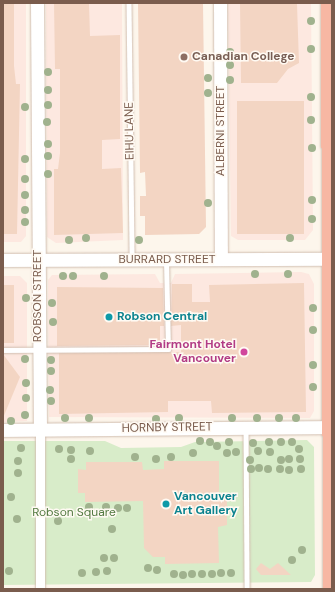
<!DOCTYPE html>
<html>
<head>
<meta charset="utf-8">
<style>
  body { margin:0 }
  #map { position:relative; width:335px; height:592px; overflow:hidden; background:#fdf6ec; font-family:"DM Sans",sans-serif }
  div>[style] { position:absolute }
  .commercial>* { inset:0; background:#fde8e0 }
  .green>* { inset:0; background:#d8ecc9 }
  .building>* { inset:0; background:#f3d5c3; transform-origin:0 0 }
  .roads { filter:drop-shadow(0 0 1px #d1beb0) drop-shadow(0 0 1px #d1beb0) }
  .lane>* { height:4.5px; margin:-2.25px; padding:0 2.25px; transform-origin:2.25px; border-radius:2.25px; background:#fff }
  .street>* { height:9px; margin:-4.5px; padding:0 4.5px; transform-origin:4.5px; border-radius:4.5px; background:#fff }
  .secondary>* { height:13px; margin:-6.5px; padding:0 6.5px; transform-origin:6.5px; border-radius:6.5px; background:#fff }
  .highway>* { height:17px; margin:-8.5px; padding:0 8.5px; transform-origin:8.5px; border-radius:8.5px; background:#f7b7a3 }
  .trees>* { width:8px; height:8px; margin:-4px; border-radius:50%; background:#a0b28e }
  .dots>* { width:11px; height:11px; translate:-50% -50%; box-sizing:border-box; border:2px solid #fffaf3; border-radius:50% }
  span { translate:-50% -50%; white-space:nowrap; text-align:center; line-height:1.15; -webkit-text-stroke:3px #fffaf3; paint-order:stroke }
  .education-label { font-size:12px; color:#785e54; font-weight:700 }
  .left { translate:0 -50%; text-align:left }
  .street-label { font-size:12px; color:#7a5c4d }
  .culture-label { font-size:12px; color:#0d838f; font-weight:700 }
  .hotel-label { font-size:12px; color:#b23c85; font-weight:700 }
  .right { translate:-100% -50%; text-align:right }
  .park-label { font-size:12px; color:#537a41 }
  .frame { position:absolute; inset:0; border:4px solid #7a5c4d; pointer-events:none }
</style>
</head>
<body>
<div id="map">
  <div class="commercial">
    <i style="clip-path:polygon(3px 3px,26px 3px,26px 236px,21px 242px,3px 242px)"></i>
    <i style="clip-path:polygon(46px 3px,122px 3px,123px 240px,56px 243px,47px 237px)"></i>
    <i style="clip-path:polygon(228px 3px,311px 3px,313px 230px,305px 240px,238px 240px,231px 236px)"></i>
    <i style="clip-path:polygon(301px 272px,309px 274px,314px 284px,314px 411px,310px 418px,49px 417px,48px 280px,52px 275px,155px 274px,160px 283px,171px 283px,175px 274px)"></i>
    <i style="clip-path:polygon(3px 276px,20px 276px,27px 283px,27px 421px,3px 422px)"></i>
  </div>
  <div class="green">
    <i style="clip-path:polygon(307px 440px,314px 447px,315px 575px,311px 582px,3px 585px,3px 441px,105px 441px,121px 448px,181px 447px,195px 442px)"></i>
  </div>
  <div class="building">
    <i style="clip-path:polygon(3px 3px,14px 3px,14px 66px,16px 84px,20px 84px,17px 234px,3px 234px)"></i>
    <i style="clip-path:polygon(54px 3px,89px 3px,90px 36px,120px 35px,120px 139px,102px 140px,102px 169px,121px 168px,123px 233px,54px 235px,54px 169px,58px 169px,60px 153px,60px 69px,55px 69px)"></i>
    <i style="clip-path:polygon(138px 3px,203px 3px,206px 227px,199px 234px,145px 235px,145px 216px,140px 216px,140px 196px,146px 196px,145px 172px,140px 173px)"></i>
    <i style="clip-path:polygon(240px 3px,297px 4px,299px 63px,288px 69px,277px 83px,241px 83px)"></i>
    <i style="left:237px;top:101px;width:67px;height:133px"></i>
    <i style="clip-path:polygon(304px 283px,306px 412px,212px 413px,211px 401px,168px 401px,168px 412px,59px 414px,59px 353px,181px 352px,181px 325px,171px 326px,172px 284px,192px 284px,192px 302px,210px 302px,209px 285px)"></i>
    <i style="left:3px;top:285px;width:11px;height:58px"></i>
    <i style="clip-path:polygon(57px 287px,163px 288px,164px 326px,160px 326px,160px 345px,57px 346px)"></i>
    <i style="clip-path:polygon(3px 354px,20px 377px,3px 418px)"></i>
    <i style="clip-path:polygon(164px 461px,219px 461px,219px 496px,227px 498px,227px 525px,218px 527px,219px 563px,165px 564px,165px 557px,153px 557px,144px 548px,143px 501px,85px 502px,85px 493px,78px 493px,78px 469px,86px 470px,86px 462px,142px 462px,143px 470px,164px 469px)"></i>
    <i style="clip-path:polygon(261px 563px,270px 569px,278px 563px,291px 575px,261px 575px,256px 569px)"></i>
  </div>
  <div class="roads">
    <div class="lane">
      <i style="left:129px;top:3px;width:255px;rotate:89.3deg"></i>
      <i style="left:3px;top:350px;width:165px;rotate:-0.3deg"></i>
      <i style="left:168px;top:349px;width:87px;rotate:-91.3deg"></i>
      <i style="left:246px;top:429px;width:160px;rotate:89.6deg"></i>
    </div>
    <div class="street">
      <i style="left:40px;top:589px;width:159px;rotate:-90deg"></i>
    </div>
    <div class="secondary">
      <i style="left:37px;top:3px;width:427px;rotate:89.6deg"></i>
      <i style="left:220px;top:3px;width:256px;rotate:89.8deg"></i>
      <i style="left:3px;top:260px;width:329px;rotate:-0.2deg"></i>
      <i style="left:3px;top:430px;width:329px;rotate:-0.5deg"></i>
    </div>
    <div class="highway">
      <i style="left:329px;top:3px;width:586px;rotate:89.8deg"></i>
    </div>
  </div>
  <div class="trees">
    <i style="left:311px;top:21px"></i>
    <i style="left:311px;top:49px"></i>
    <i style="left:230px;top:52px"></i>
    <i style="left:230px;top:65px"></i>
    <i style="left:48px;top:72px"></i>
    <i style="left:208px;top:78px"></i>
    <i style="left:230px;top:80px"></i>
    <i style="left:48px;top:90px"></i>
    <i style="left:208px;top:93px"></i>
    <i style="left:311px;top:97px"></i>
    <i style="left:48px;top:105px"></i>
    <i style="left:25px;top:107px"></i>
    <i style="left:311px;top:120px"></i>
    <i style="left:47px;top:122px"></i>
    <i style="left:48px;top:144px"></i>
    <i style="left:312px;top:148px"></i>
    <i style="left:48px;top:156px"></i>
    <i style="left:25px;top:159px"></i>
    <i style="left:48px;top:174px"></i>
    <i style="left:25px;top:179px"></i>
    <i style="left:25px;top:195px"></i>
    <i style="left:312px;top:200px"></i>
    <i style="left:208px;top:203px"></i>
    <i style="left:25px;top:210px"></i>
    <i style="left:312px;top:219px"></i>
    <i style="left:25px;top:222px"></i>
    <i style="left:86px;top:238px"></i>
    <i style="left:290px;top:238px"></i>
    <i style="left:69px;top:240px"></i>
    <i style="left:139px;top:240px"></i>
    <i style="left:255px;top:274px"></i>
    <i style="left:288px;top:274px"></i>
    <i style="left:63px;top:276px"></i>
    <i style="left:73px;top:276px"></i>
    <i style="left:104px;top:276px"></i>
    <i style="left:26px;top:298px"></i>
    <i style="left:52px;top:303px"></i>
    <i style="left:313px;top:308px"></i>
    <i style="left:53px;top:322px"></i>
    <i style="left:313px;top:330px"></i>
    <i style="left:25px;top:359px"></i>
    <i style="left:51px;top:360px"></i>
    <i style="left:313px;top:365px"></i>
    <i style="left:51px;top:371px"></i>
    <i style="left:26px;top:383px"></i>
    <i style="left:313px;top:387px"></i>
    <i style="left:50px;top:390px"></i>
    <i style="left:26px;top:398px"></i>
    <i style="left:51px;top:401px"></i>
    <i style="left:25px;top:415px"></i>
    <i style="left:65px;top:418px"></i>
    <i style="left:89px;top:418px"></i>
    <i style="left:179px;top:418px"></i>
    <i style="left:232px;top:418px"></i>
    <i style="left:257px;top:418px"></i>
    <i style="left:279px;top:418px"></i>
    <i style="left:296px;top:418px"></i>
    <i style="left:156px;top:419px"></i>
    <i style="left:11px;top:421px"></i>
    <i style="left:200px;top:441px"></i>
    <i style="left:210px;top:442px"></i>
    <i style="left:229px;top:442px"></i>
    <i style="left:269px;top:442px"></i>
    <i style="left:281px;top:442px"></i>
    <i style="left:292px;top:442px"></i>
    <i style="left:253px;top:443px"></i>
    <i style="left:217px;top:446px"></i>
    <i style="left:21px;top:448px"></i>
    <i style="left:59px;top:449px"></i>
    <i style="left:299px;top:449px"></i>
    <i style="left:71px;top:450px"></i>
    <i style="left:90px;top:451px"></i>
    <i style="left:258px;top:451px"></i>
    <i style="left:236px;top:452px"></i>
    <i style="left:270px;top:452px"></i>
    <i style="left:193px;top:453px"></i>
    <i style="left:227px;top:453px"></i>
    <i style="left:135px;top:457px"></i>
    <i style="left:171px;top:457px"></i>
    <i style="left:71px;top:459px"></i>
    <i style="left:156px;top:459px"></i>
    <i style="left:289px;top:459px"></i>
    <i style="left:300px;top:459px"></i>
    <i style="left:250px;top:460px"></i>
    <i style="left:281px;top:460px"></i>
    <i style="left:18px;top:461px"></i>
    <i style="left:259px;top:468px"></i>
    <i style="left:251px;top:469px"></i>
    <i style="left:268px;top:469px"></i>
    <i style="left:280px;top:469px"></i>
    <i style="left:301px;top:469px"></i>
    <i style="left:289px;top:470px"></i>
    <i style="left:18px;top:473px"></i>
    <i style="left:11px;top:497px"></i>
    <i style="left:89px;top:507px"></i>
    <i style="left:106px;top:507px"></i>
    <i style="left:118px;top:508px"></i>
    <i style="left:127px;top:508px"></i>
    <i style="left:17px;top:519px"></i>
    <i style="left:58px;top:521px"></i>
    <i style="left:112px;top:529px"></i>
    <i style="left:302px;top:550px"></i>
    <i style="left:104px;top:558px"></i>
    <i style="left:114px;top:558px"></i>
    <i style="left:292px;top:560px"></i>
    <i style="left:148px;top:568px"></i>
    <i style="left:157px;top:570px"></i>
    <i style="left:9px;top:571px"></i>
    <i style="left:107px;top:571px"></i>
    <i style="left:96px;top:572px"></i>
    <i style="left:82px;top:573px"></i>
    <i style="left:221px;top:573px"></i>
    <i style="left:231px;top:573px"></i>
    <i style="left:174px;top:574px"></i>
    <i style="left:192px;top:574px"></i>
    <i style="left:202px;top:574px"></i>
    <i style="left:212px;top:574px"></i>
    <i style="left:183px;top:575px"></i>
  </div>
  <div class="dots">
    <i style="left:184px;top:57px;background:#8d6e63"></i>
    <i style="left:109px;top:317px;background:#0f9aa8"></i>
    <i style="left:244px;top:352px;background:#d1479c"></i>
    <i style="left:166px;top:504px;background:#0f9aa8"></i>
  </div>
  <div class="education-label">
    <span class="left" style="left:192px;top:57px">Canadian College</span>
  </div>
  <div class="street-label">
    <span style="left:130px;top:131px;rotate:-91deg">EIHU LANE</span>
    <span style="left:221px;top:131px;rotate:-90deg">ALBERNI STREET</span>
    <span style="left:167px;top:260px">BURRARD STREET</span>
    <span style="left:38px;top:296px;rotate:-90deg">ROBSON STREET</span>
    <span style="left:167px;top:428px;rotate:-1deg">HORNBY STREET</span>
  </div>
  <div class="culture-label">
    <span class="left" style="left:117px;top:317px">Robson Central</span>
    <span class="left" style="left:174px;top:504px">Vancouver<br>Art Gallery</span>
  </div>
  <div class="hotel-label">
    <span class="right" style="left:236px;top:352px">Fairmont Hotel<br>Vancouver</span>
  </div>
  <div class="park-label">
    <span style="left:74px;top:513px">Robson Square</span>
  </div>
  <div class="frame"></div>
</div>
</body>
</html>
